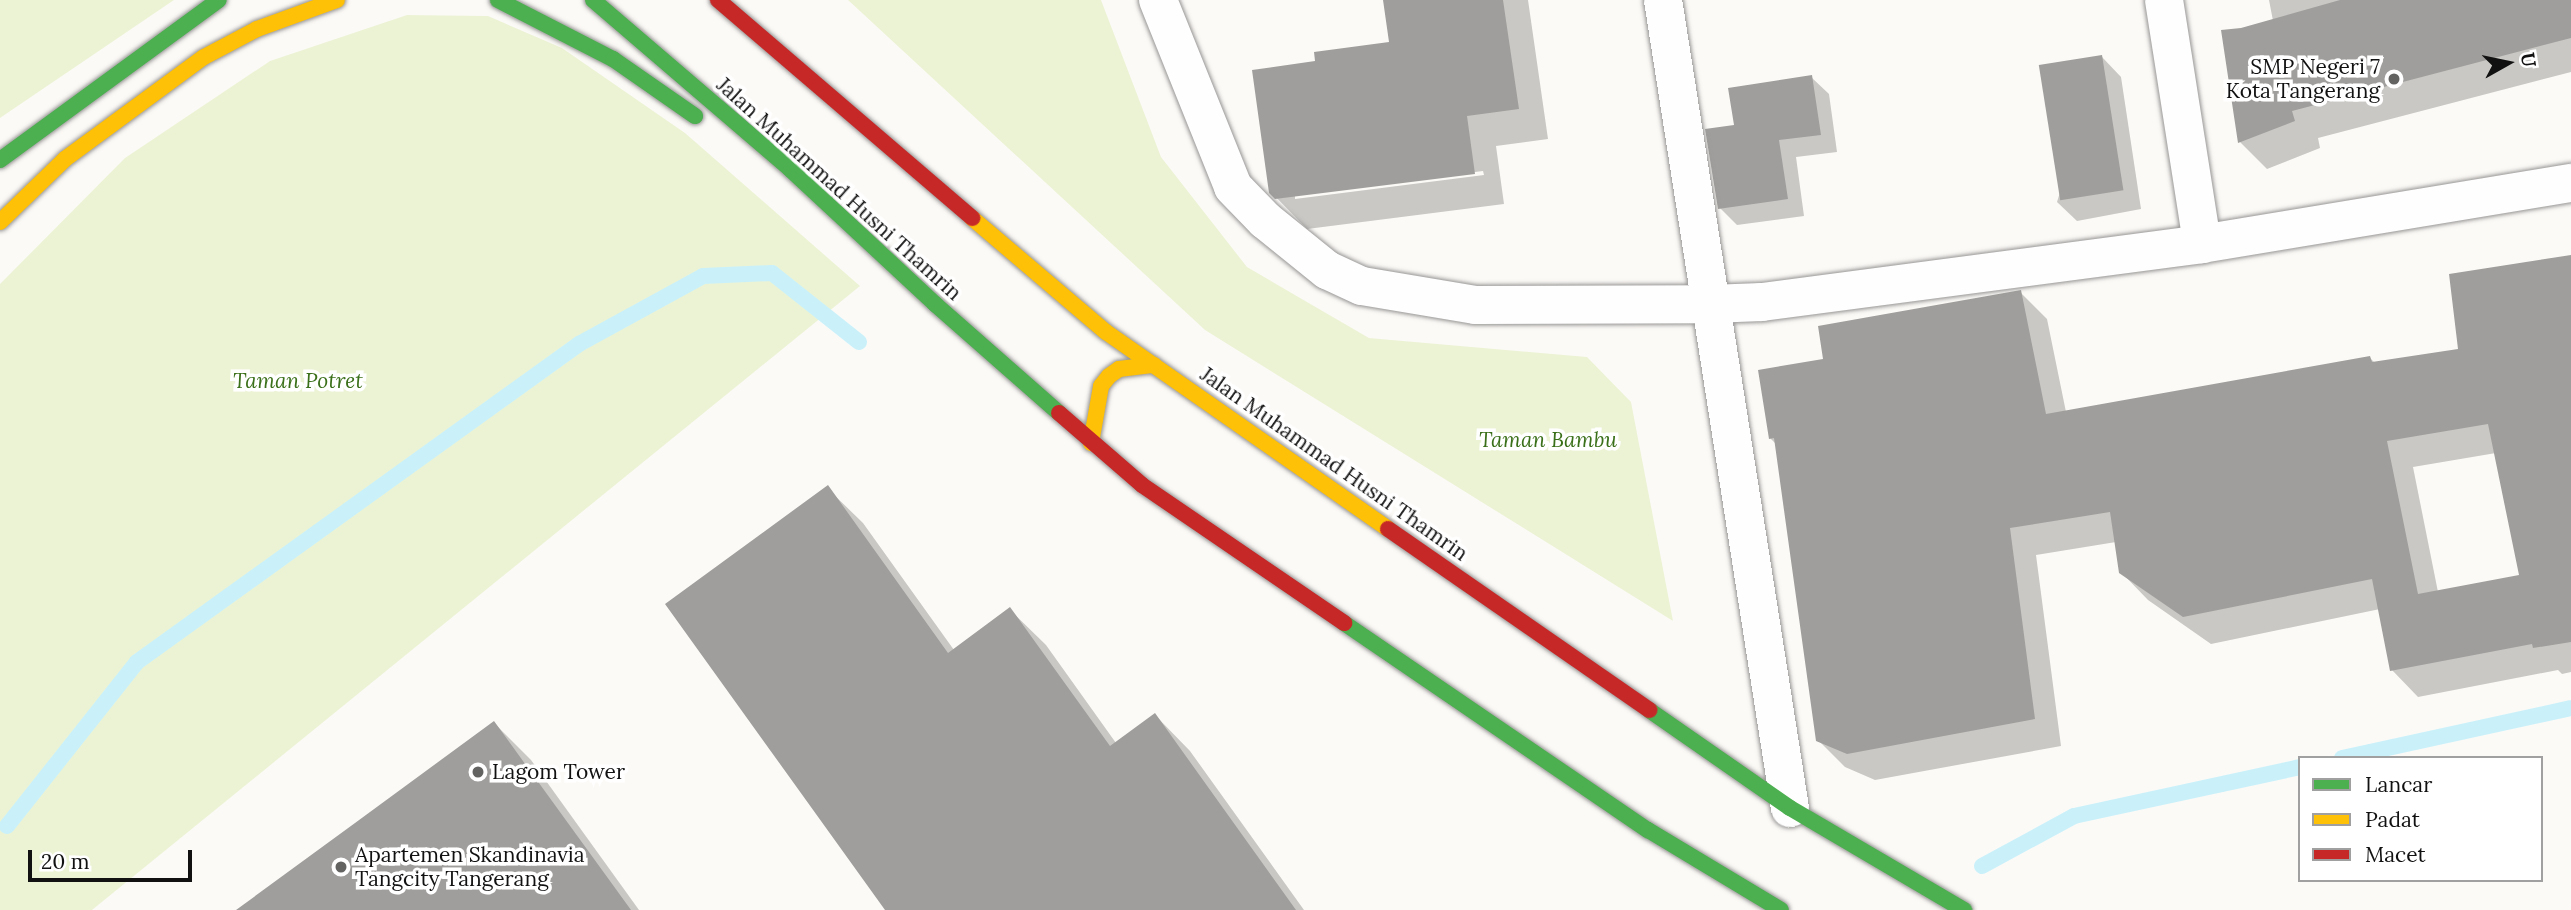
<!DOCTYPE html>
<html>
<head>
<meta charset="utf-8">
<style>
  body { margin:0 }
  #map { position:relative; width:2571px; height:910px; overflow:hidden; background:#fcfaf7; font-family:Lora,serif }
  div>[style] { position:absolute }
  .green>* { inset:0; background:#ecf3d5 }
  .shadow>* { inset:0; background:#0003 }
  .stream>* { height:16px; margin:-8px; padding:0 8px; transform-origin:8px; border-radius:8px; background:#caf1fa }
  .building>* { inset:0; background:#a09e9c; transform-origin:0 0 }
  .roads { filter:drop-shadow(0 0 2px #979695) drop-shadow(0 0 2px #979695) }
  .street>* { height:38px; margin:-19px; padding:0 19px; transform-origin:19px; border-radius:19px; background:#fffefe }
  .fast>* { height:16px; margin:-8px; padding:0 8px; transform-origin:8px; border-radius:8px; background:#4caf50 }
  .slow>* { height:16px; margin:-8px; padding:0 8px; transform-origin:8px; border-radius:8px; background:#ffc107 }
  .jam>* { height:16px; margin:-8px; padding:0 8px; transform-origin:8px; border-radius:8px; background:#c62828 }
  .dots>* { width:19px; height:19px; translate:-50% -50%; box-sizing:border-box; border:4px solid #fff; border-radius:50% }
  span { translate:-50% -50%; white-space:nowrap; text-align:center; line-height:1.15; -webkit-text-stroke:7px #fff; paint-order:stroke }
  .poi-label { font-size:21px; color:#111 }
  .right { translate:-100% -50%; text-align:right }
  .left { translate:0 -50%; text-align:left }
  .street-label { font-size:21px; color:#111 }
  .park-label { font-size:21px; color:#3b701a; font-style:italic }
  .legend { position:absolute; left:2298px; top:756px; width:245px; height:126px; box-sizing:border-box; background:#fff; border:2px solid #a0a0a0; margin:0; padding:9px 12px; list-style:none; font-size:21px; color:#111 }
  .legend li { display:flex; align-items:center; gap:14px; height:35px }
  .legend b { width:35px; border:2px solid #a0a0a0 }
  .north { position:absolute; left:2473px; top:28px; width:70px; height:70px; -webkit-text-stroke:5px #fff; paint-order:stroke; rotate:81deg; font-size:19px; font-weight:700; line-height:28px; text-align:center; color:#111 }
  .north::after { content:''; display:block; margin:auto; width:24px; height:32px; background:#111; clip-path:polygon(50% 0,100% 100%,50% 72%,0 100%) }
  .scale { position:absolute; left:28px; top:850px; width:164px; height:32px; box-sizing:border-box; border:4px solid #111; border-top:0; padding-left:9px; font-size:21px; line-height:24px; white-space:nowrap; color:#111; -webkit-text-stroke:5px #fff; paint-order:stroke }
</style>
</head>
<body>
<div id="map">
  <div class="green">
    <i style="clip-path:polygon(0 0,174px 0,0 118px)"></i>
    <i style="clip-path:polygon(848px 0,1101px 0,1161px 157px,1247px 267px,1369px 338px,1587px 357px,1631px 402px,1673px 621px,1205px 330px)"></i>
    <i style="clip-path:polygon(407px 15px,488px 16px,562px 48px,685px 133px,860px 286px,92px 910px,0 910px,0 284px,125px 158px,270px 61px)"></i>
  </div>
  <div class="shadow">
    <i style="clip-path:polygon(evenodd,1385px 0,1528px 0,1548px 139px,1496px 146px,1504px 204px,1307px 229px,1271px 192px,1317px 62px,1391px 44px,1385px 0,1483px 171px,1484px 175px,1295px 199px,1295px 195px,1483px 171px)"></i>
    <i style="clip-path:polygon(2269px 0,2571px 0,2571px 72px,2318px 138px,2320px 148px,2267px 169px,2240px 142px,2223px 32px,2274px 26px)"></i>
    <i style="clip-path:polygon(2102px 57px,2121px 77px,2141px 209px,2077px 221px,2057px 202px)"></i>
    <i style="clip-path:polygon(1811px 77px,1829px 94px,1837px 152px,1796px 157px,1804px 216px,1737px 225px,1720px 208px,1736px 127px)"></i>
    <i style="clip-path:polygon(evenodd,2571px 257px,2571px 672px,2562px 674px,2558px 670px,2418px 697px,2392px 670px,2380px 609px,2211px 644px,2148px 600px,2121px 572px,2116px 542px,2036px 555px,2061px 746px,1875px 780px,1845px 767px,1818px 740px,1777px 445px,1770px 438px,1825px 360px,2020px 292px,2047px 319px,2066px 412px,2370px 358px,2375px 363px,2460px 351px,2571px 257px,2496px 453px,2521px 577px,2438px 592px,2413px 467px,2496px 453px)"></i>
    <i style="clip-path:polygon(827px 488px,863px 523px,954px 650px,1010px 610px,1046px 645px,1116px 743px,1155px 715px,1190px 751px,1304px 910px,887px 910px)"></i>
    <i style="clip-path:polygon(494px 723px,531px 760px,639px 910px,239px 910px)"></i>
  </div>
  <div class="stream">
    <i style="left:2342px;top:758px;width:234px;rotate:-12.3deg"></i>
    <i style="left:7px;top:826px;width:209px;rotate:-51.6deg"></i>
    <i style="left:137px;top:662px;width:545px;rotate:-35.73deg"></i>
    <i style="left:579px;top:344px;width:141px;rotate:-28.7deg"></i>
    <i style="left:703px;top:276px;width:69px;rotate:-2.5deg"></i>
    <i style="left:772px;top:273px;width:111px;rotate:38.4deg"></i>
    <i style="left:1982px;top:866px;width:105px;rotate:-28.5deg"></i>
    <i style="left:2074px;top:816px;width:231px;rotate:-12.2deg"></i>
  </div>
  <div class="building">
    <i style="clip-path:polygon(1383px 0,1503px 0,1519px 109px,1467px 116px,1475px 174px,1275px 199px,1269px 193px,1252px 70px,1315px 61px,1314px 52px,1389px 42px)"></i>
    <i style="clip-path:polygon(2340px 0,2571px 0,2571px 38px,2292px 111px,2295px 121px,2238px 143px,2221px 30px,2241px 28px)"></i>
    <i style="left:2102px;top:55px;width:137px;height:64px;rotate:81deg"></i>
    <i style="clip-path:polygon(1812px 75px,1821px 135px,1779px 140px,1788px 199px,1718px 209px,1705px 129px,1734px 125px,1728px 88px)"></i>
    <i style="clip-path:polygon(evenodd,2571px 255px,2571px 642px,2533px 648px,2532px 644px,2390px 671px,2372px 579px,2183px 617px,2119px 573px,2110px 512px,2010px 528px,2035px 719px,1847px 754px,1816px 741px,1774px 438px,1769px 439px,1758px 370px,1823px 359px,1818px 326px,2021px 290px,2046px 414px,2370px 356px,2372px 362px,2458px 349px,2449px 274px,2571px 255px,2488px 424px,2519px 575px,2418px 594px,2387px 441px,2488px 424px)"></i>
    <i style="clip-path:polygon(828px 485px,948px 653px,1010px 607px,1110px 746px,1155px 713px,1296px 910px,885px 910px,665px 604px)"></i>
    <i style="clip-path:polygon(494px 721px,631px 910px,236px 910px,355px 823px)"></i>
  </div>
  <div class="roads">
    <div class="street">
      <i style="left:1158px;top:0;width:201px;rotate:68.1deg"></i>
      <i style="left:1233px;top:187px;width:46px;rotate:45.9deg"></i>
      <i style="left:1265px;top:220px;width:80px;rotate:38.9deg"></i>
      <i style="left:1327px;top:270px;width:38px;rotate:25deg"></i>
      <i style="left:1362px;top:286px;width:115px;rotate:9.5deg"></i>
      <i style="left:1475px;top:305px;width:235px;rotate:-0.2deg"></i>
      <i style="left:1710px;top:304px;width:52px;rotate:-2.2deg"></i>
      <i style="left:1762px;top:302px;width:444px;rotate:-7.5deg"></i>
      <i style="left:1663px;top:0;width:818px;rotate:81.07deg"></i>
      <i style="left:2164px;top:0;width:247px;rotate:81.1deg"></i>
      <i style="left:2202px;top:244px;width:374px;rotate:-9.4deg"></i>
    </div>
    <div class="fast">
      <i style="left:498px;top:0;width:129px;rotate:27.2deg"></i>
      <i style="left:613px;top:59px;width:100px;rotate:34.8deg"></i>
      <i style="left:593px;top:0;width:261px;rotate:40.6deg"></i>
      <i style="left:791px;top:170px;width:197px;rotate:42.9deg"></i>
      <i style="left:935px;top:304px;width:165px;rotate:41.3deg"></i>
      <i style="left:0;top:160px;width:271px;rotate:-36.2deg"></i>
      <i style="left:1344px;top:623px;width:368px;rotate:34.3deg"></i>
      <i style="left:1648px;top:830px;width:155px;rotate:31deg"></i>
      <i style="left:1649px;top:710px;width:172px;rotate:34.8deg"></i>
      <i style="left:1790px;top:808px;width:202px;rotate:30.4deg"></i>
    </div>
    <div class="slow">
      <i style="left:972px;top:218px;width:176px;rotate:40.4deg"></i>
      <i style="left:1106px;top:332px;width:344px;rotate:34.9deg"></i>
      <i style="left:0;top:222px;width:91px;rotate:-44.1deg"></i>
      <i style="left:65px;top:159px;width:172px;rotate:-36.3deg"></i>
      <i style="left:204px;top:57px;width:60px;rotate:-27.8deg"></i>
      <i style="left:257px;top:29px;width:85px;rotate:-19.9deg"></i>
      <i style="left:1091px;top:443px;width:58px;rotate:-80deg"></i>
      <i style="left:1101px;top:386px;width:13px;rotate:-51deg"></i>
      <i style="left:1109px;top:376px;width:12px;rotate:-35deg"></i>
      <i style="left:1119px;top:369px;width:35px;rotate:-7deg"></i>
    </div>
    <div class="jam">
      <i style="left:718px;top:0;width:335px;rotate:40.6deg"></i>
      <i style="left:1059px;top:413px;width:110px;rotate:40.9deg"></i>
      <i style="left:1142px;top:485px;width:245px;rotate:34.3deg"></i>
      <i style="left:1388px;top:529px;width:318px;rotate:34.7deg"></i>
    </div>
  </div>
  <div class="dots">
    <i style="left:2394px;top:79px;background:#636362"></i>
    <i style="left:478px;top:772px;background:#636362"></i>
    <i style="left:341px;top:867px;background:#636362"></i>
  </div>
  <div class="poi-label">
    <span class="right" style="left:2380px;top:79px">SMP Negeri 7<br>Kota Tangerang</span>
    <span class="left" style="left:492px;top:772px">Lagom Tower</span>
    <span class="left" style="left:355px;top:867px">Apartemen Skandinavia<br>Tangcity Tangerang</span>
  </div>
  <div class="street-label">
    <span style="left:839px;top:189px;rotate:42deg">Jalan Muhammad Husni Thamrin</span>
    <span style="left:1334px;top:464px;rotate:35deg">Jalan Muhammad Husni Thamrin</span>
  </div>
  <div class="park-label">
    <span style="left:298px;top:381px">Taman Potret</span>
    <span style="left:1548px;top:440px">Taman Bambu</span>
  </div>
  <ul class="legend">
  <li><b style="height:9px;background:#4caf50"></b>Lancar</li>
  <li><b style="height:9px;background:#ffc107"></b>Padat</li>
  <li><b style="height:9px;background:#c62828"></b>Macet</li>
  </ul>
  <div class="north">U</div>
  <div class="scale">20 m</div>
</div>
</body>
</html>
